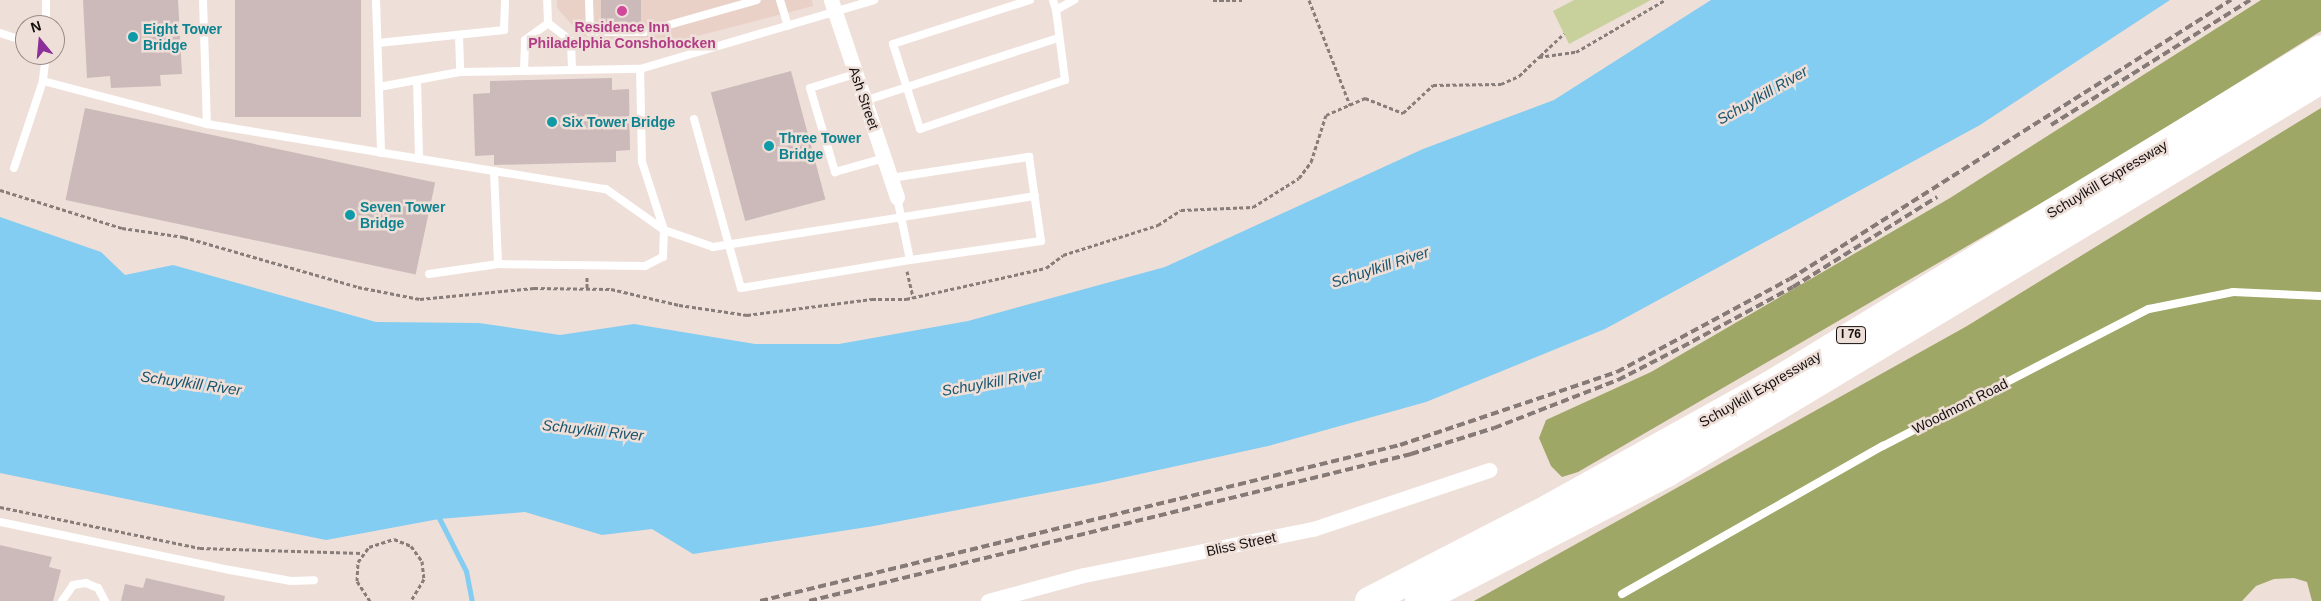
<!DOCTYPE html>
<html>
<head>
<meta charset="utf-8">
<style>
  body { margin:0 }
  #map { position:relative; width:2321px; height:601px; overflow:hidden; background:#efdfd9; font-family:Arial,sans-serif }
  div>[style] { position:absolute }
  .built>* { inset:0; background:#ead1c8 }
  .green>* { inset:0; background:#c8d19c }
  .forest>* { inset:0; background:#9ea765 }
  .water>* { inset:0; background:#82cdf1 }
  .stream>* { height:5px; margin:-2.5px; padding:0 2.5px; transform-origin:2.5px; border-radius:2.5px; background:#82cdf1 }
  .building>* { inset:0; background:#cbbab9; transform-origin:0 0 }
  .path>* { height:3px; margin-top:-1.5px; transform-origin:0; background:repeating-linear-gradient(90deg,#887d79 0 4px,transparent 0 6.5px) }
  .lane>* { height:8px; margin:-4px; padding:0 4px; transform-origin:4px; border-radius:4px; background:#fff }
  .street>* { height:15px; margin:-7.5px; padding:0 7.5px; transform-origin:7.5px; border-radius:7.5px; background:#fff }
  .highway>* { height:28px; margin:-14px; padding:0 14px; transform-origin:14px; border-radius:14px; background:#fff }
  .rail>* { height:4px; margin-top:-2px; transform-origin:0; background:repeating-linear-gradient(90deg,#857a76 0 8px,transparent 0 12px) }
  .dots>* { width:14px; height:14px; translate:-50% -50%; box-sizing:border-box; border:2px solid #efdfd9; border-radius:50% }
  span { translate:-50% -50%; white-space:nowrap; text-align:center; line-height:1.15; -webkit-text-stroke:5px #efdfd9; paint-order:stroke }
  .shield-label span { padding:1px 4px; background:#efdfd9; border:1px solid; border-radius:4px; -webkit-text-stroke-width:0 }
  .shield-label { font-size:12px; color:#15100e; font-weight:700 }
  .hotel-label { font-size:14px; color:#b23c85; font-weight:700 }
  .culture-label { font-size:14px; color:#0d838f; font-weight:700 }
  .left { translate:0 -50%; text-align:left }
  .street-label { font-size:14px; color:#15100e }
  .water-label { font-size:15px; color:#19556d; font-style:italic }
  .north { position:absolute; left:15px; top:15px; width:50px; height:50px; box-sizing:border-box; background:#efdfd9; border:1px solid #988c88; border-radius:50%; rotate:343deg; font-size:14px; font-weight:700; line-height:20px; text-align:center; color:#15100e }
  .north::after { content:''; display:block; margin:auto; width:18px; height:22px; background:#8c2f99; clip-path:polygon(50% 0,100% 100%,50% 72%,0 100%) }
</style>
</head>
<body>
<div id="map">
  <div class="built">
    <i style="clip-path:polygon(557px 0,812px 0,813px 6px,663px 45px,582px 36px,557px 8px)"></i>
  </div>
  <div class="green">
    <i style="clip-path:polygon(1574px 0,1651px 0,1569px 44px,1553px 11px)"></i>
  </div>
  <div class="forest">
    <i style="clip-path:polygon(2261px 0,2321px 0,2321px 31px,2100px 169px,1578px 472px,1562px 477px,1551px 466px,1539px 438px,1546px 420px,1651px 372px,1950px 198px)"></i>
    <i style="clip-path:polygon(2321px 108px,2321px 601px,2312px 601px,2307px 582px,2294px 578px,2274px 579px,2256px 586px,2242px 601px,1474px 601px,1967px 326px)"></i>
  </div>
  <div class="water">
    <i style="clip-path:polygon(1711px 0,2170px 0,1980px 125px,1605px 329px,1426px 402px,1268px 446px,1099px 483px,874px 526px,693px 554px,652px 529px,602px 535px,525px 512px,439px 519px,326px 540px,0 473px,0 217px,101px 252px,125px 275px,173px 265px,376px 322px,479px 323px,560px 335px,634px 324px,755px 344px,839px 344px,968px 321px,1165px 267px,1423px 149px,1554px 100px)"></i>
  </div>
  <div class="stream">
    <i style="left:437px;top:514px;width:64px;rotate:63deg"></i>
    <i style="left:466px;top:571px;width:31px;rotate:79deg"></i>
  </div>
  <div class="building">
    <i style="clip-path:polygon(83px 0,178px 0,182px 74px,160px 75px,161px 86px,111px 88px,110px 76px,87px 78px)"></i>
    <i style="left:235px;top:0;width:126px;height:117px"></i>
    <i style="left:601px;top:0;width:40px;height:24px"></i>
    <i style="left:791px;top:71px;width:133px;height:83px;rotate:75deg"></i>
    <i style="clip-path:polygon(612px 78px,612px 90px,629px 89px,630px 150px,616px 151px,616px 162px,494px 165px,494px 155px,475px 156px,473px 94px,490px 93px,490px 81px)"></i>
    <i style="left:85px;top:108px;width:358px;height:94px;rotate:12deg"></i>
    <i style="clip-path:polygon(0 545px,52px 557px,49px 567px,61px 570px,53px 601px,0 601px)"></i>
    <i style="clip-path:polygon(146px 578px,225px 596px,224px 601px,121px 601px,125px 584px,143px 588px)"></i>
  </div>
  <div class="path">
    <i style="left:1213px;top:0;width:29px"></i>
    <i style="left:1309px;top:0;width:113px;rotate:68.7deg"></i>
    <i style="left:1540px;top:56px;width:33px;rotate:-43deg"></i>
    <i style="left:0;top:190px;width:128px;rotate:17.3deg"></i>
    <i style="left:122px;top:228px;width:63px;rotate:8.3deg"></i>
    <i style="left:184px;top:237px;width:181px;rotate:16deg"></i>
    <i style="left:358px;top:287px;width:63px;rotate:11deg"></i>
    <i style="left:420px;top:299px;width:115px;rotate:-5.5deg"></i>
    <i style="left:534px;top:288px;width:77px;rotate:0.7deg"></i>
    <i style="left:611px;top:289px;width:70px;rotate:13.2deg"></i>
    <i style="left:679px;top:305px;width:69px;rotate:8.4deg"></i>
    <i style="left:747px;top:315px;width:126px;rotate:-7.3deg"></i>
    <i style="left:872px;top:299px;width:34px"></i>
    <i style="left:906px;top:299px;width:143px;rotate:-12.5deg"></i>
    <i style="left:1046px;top:268px;width:21px;rotate:-37deg"></i>
    <i style="left:1063px;top:255px;width:100px;rotate:-17.5deg"></i>
    <i style="left:1158px;top:225px;width:27px;rotate:-33deg"></i>
    <i style="left:1181px;top:210px;width:72px;rotate:-2.4deg"></i>
    <i style="left:1253px;top:207px;width:54px;rotate:-32.2deg"></i>
    <i style="left:1299px;top:178px;width:20px;rotate:-53deg"></i>
    <i style="left:1311px;top:162px;width:49px;rotate:-72.3deg"></i>
    <i style="left:1326px;top:115px;width:43px;rotate:-23.6deg"></i>
    <i style="left:1365px;top:98px;width:41px;rotate:21.5deg"></i>
    <i style="left:1403px;top:113px;width:41px;rotate:-43deg"></i>
    <i style="left:1433px;top:85px;width:68px;rotate:-0.8deg"></i>
    <i style="left:1501px;top:84px;width:20px;rotate:-24deg"></i>
    <i style="left:1519px;top:76px;width:28px;rotate:-44deg"></i>
    <i style="left:1539px;top:57px;width:37px;rotate:-8deg"></i>
    <i style="left:1576px;top:52px;width:103px;rotate:-30.3deg"></i>
    <i style="left:907px;top:271px;width:27px;rotate:77deg"></i>
    <i style="left:587px;top:277px;width:12px;rotate:90deg"></i>
    <i style="left:0;top:507px;width:204px;rotate:11.6deg"></i>
    <i style="left:200px;top:548px;width:162px;rotate:1.8deg"></i>
    <i style="left:370px;top:601px;width:24px;rotate:-123deg"></i>
    <i style="left:357px;top:581px;width:19px;rotate:-87deg"></i>
    <i style="left:358px;top:562px;width:19px;rotate:-54deg"></i>
    <i style="left:369px;top:547px;width:26px;rotate:-18deg"></i>
    <i style="left:394px;top:539px;width:18px;rotate:22deg"></i>
    <i style="left:411px;top:546px;width:19px;rotate:54deg"></i>
    <i style="left:422px;top:561px;width:18px;rotate:84deg"></i>
    <i style="left:424px;top:579px;width:26px;rotate:121deg"></i>
  </div>
  <div class="lane">
    <i style="left:46px;top:0;width:25px;rotate:90deg"></i>
    <i style="left:203px;top:0;width:124px;rotate:88.2deg"></i>
    <i style="left:376px;top:0;width:153px;rotate:88.1deg"></i>
    <i style="left:589px;top:0;width:32px;rotate:88deg"></i>
    <i style="left:590px;top:32px;width:54px"></i>
    <i style="left:644px;top:32px;width:117px;rotate:-15.8deg"></i>
    <i style="left:780px;top:0;width:27px;rotate:73deg"></i>
    <i style="left:1030px;top:0;width:144px;rotate:162.2deg"></i>
    <i style="left:893px;top:44px;width:89px;rotate:72.4deg"></i>
    <i style="left:920px;top:129px;width:153px;rotate:-18.7deg"></i>
    <i style="left:1065px;top:80px;width:71px;rotate:-97.3deg"></i>
    <i style="left:1053px;top:0;width:10px;rotate:73deg"></i>
    <i style="left:1056px;top:10px;width:21px;rotate:-29deg"></i>
    <i style="left:548px;top:23px;width:29px;rotate:38deg"></i>
    <i style="left:571px;top:41px;width:29px;rotate:88deg"></i>
    <i style="left:0;top:33px;width:26px;rotate:18deg"></i>
    <i style="left:459px;top:36px;width:36px;rotate:88deg"></i>
    <i style="left:378px;top:43px;width:127px;rotate:-5.9deg"></i>
    <i style="left:504px;top:30px;width:30px;rotate:-88deg"></i>
    <i style="left:46px;top:55px;width:26px;rotate:97deg"></i>
    <i style="left:43px;top:81px;width:170px;rotate:14.7deg"></i>
    <i style="left:207px;top:124px;width:404px;rotate:9.3deg"></i>
    <i style="left:606px;top:189px;width:71px;rotate:35.3deg"></i>
    <i style="left:664px;top:230px;width:52px;rotate:19.1deg"></i>
    <i style="left:713px;top:247px;width:326px;rotate:-9deg"></i>
    <i style="left:524px;top:71px;width:31px;rotate:-88deg"></i>
    <i style="left:525px;top:40px;width:29px;rotate:-36deg"></i>
    <i style="left:548px;top:23px;width:23px;rotate:-92deg"></i>
    <i style="left:855px;top:74px;width:47px;rotate:162.7deg"></i>
    <i style="left:810px;top:88px;width:88px;rotate:73.4deg"></i>
    <i style="left:835px;top:172px;width:51px;rotate:-15.9deg"></i>
    <i style="left:417px;top:80px;width:79px;rotate:88.5deg"></i>
    <i style="left:379px;top:87px;width:82px;rotate:-10.5deg"></i>
    <i style="left:460px;top:72px;width:180px;rotate:-1deg"></i>
    <i style="left:640px;top:69px;width:244px;rotate:-16.4deg"></i>
    <i style="left:864px;top:101px;width:204px;rotate:-18deg"></i>
    <i style="left:694px;top:119px;width:175px;rotate:74.5deg"></i>
    <i style="left:741px;top:288px;width:171px;rotate:-9.4deg"></i>
    <i style="left:14px;top:168px;width:92px;rotate:-71.6deg"></i>
    <i style="left:494px;top:171px;width:93px;rotate:87.5deg"></i>
    <i style="left:891px;top:178px;width:140px;rotate:-8.7deg"></i>
    <i style="left:1029px;top:157px;width:85px;rotate:81.9deg"></i>
    <i style="left:1041px;top:241px;width:132px;rotate:171.7deg"></i>
    <i style="left:910px;top:260px;width:64px;rotate:-101.7deg"></i>
    <i style="left:429px;top:274px;width:70px;rotate:-8.2deg"></i>
    <i style="left:498px;top:264px;width:147px;rotate:0.8deg"></i>
    <i style="left:645px;top:266px;width:20px;rotate:-27deg"></i>
    <i style="left:663px;top:257px;width:27px;rotate:-88deg"></i>
    <i style="left:664px;top:230px;width:71px;rotate:-107.9deg"></i>
    <i style="left:642px;top:162px;width:93px;rotate:-91.2deg"></i>
    <i style="left:0;top:522px;width:235px;rotate:11.8deg"></i>
    <i style="left:230px;top:570px;width:62px;rotate:10.2deg"></i>
    <i style="left:291px;top:581px;width:23px;rotate:-2deg"></i>
    <i style="left:1622px;top:594px;width:300px;rotate:-29.6deg"></i>
    <i style="left:1883px;top:446px;width:299px;rotate:-27.3deg"></i>
    <i style="left:2149px;top:309px;width:86px;rotate:-11.4deg"></i>
    <i style="left:2233px;top:292px;width:88px;rotate:2.6deg"></i>
    <i style="left:62px;top:601px;width:19px;rotate:-55deg"></i>
    <i style="left:73px;top:585px;width:13px;rotate:-9deg"></i>
    <i style="left:86px;top:583px;width:13px;rotate:23deg"></i>
    <i style="left:98px;top:588px;width:15px;rotate:62deg"></i>
  </div>
  <div class="street">
    <i style="left:831px;top:0;width:208px;rotate:71.5deg"></i>
    <i style="left:988px;top:601px;width:99px;rotate:-15.2deg"></i>
    <i style="left:1084px;top:575px;width:234px;rotate:-11.4deg"></i>
    <i style="left:1313px;top:529px;width:186px;rotate:-18.5deg"></i>
  </div>
  <div class="highway">
    <i style="left:1369px;top:601px;width:203px;rotate:-27.3deg"></i>
    <i style="left:1549px;top:508px;width:253px;rotate:-29.1deg"></i>
    <i style="left:1770px;top:385px;width:645px;rotate:-31.37deg"></i>
    <i style="left:1419px;top:601px;width:279px;rotate:-27.3deg"></i>
    <i style="left:1667px;top:473px;width:763px;rotate:-31deg"></i>
  </div>
  <div class="rail">
    <i style="left:2051px;top:125px;width:235px;rotate:-32.1deg"></i>
    <i style="left:760px;top:601px;width:659px;rotate:-13.7deg"></i>
    <i style="left:1400px;top:445px;width:229px;rotate:-18.6deg"></i>
    <i style="left:1617px;top:372px;width:196px;rotate:-28.3deg"></i>
    <i style="left:1790px;top:279px;width:522px;rotate:-32.32deg"></i>
    <i style="left:809px;top:601px;width:620px;rotate:-13.72deg"></i>
    <i style="left:1411px;top:454px;width:87px;rotate:-17.4deg"></i>
    <i style="left:1494px;top:428px;width:133px;rotate:-21.2deg"></i>
    <i style="left:1618px;top:380px;width:72px;rotate:-27.3deg"></i>
    <i style="left:1682px;top:347px;width:126px;rotate:-28.4deg"></i>
    <i style="left:1793px;top:287px;width:170px;rotate:-32deg"></i>
  </div>
  <div class="dots">
    <i style="left:622px;top:11px;background:#d1479c"></i>
    <i style="left:133px;top:37px;background:#0f9aa8"></i>
    <i style="left:552px;top:122px;background:#0f9aa8"></i>
    <i style="left:769px;top:146px;background:#0f9aa8"></i>
    <i style="left:350px;top:215px;background:#0f9aa8"></i>
  </div>
  <div class="shield-label">
    <span style="left:1851px;top:335px">I 76</span>
  </div>
  <div class="hotel-label">
    <span style="left:622px;top:35px">Residence Inn<br>Philadelphia Conshohocken</span>
  </div>
  <div class="culture-label">
    <span class="left" style="left:143px;top:37px">Eight Tower<br>Bridge</span>
    <span class="left" style="left:562px;top:122px">Six Tower Bridge</span>
    <span class="left" style="left:779px;top:146px">Three Tower<br>Bridge</span>
    <span class="left" style="left:360px;top:215px">Seven Tower<br>Bridge</span>
  </div>
  <div class="street-label">
    <span style="left:864px;top:98px;rotate:71deg">Ash Street</span>
    <span style="left:2107px;top:179px;rotate:-31deg">Schuylkill Expressway</span>
    <span style="left:1760px;top:389px;rotate:-30deg">Schuylkill Expressway</span>
    <span style="left:1960px;top:406px;rotate:-27deg">Woodmont Road</span>
    <span style="left:1241px;top:544px;rotate:-12deg">Bliss Street</span>
  </div>
  <div class="water-label">
    <span style="left:1762px;top:95px;rotate:-30deg">Schuylkill River</span>
    <span style="left:1380px;top:267px;rotate:-18deg">Schuylkill River</span>
    <span style="left:992px;top:382px;rotate:-10deg">Schuylkill River</span>
    <span style="left:191px;top:383px;rotate:8deg">Schuylkill River</span>
    <span style="left:593px;top:430px;rotate:6deg">Schuylkill River</span>
  </div>
  <div class="north">N</div>
</div>
</body>
</html>
